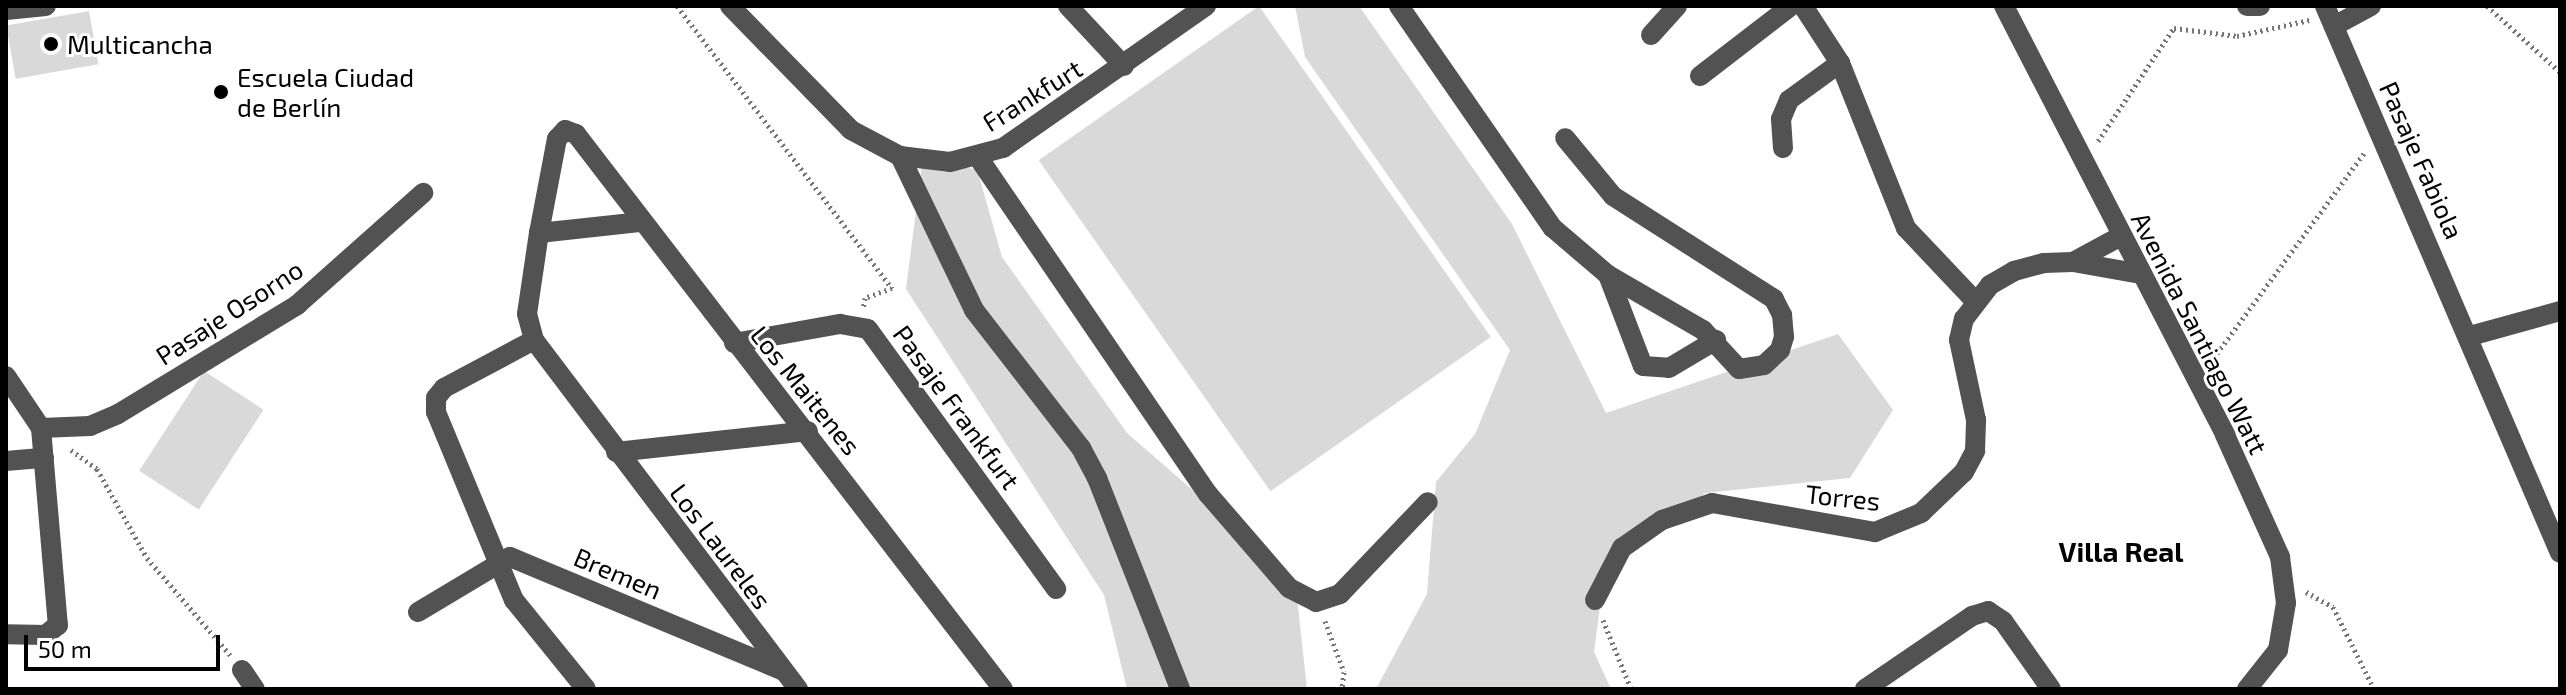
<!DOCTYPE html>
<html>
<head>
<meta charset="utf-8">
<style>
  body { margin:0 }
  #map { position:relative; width:2566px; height:695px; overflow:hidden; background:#fff; font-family:"Exo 2",sans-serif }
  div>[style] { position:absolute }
  .green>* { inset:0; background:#d9d9d9; transform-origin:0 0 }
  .path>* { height:5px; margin-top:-2.5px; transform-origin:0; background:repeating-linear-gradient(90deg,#747474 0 2px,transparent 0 6px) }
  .minor>* { height:20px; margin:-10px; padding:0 10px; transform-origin:10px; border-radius:10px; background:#525252 }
  .dots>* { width:22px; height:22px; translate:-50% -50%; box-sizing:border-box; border:4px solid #fff; border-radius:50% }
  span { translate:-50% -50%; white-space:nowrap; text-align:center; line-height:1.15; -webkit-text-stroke:6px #fff; paint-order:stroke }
  .poi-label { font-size:26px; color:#000 }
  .left { translate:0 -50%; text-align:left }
  .street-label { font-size:26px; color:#000 }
  .neighbourhood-label { font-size:28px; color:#000; font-weight:700 }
  .frame { position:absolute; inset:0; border:8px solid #000; pointer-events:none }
  .scale { position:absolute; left:24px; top:635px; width:196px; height:36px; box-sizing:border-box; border:4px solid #000; border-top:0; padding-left:10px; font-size:24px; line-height:28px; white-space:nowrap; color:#000; -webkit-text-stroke:6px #fff; paint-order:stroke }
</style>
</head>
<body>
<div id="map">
  <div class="green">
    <i style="left:1259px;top:6px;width:404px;height:269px;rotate:55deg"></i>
    <i style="clip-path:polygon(1295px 6px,1359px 6px,1512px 224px,1606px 413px,1838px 334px,1893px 410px,1850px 478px,1705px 493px,1605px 570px,1594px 652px,1611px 689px,1376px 689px,1427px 594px,1436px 482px,1475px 434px,1510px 350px,1305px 57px)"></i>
    <i style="left:89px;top:11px;width:54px;height:84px;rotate:80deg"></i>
    <i style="clip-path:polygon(922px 164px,977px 169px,1002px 257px,1127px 433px,1295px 579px,1307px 689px,1127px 689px,1104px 595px,906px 289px)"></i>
    <i style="left:204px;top:371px;width:71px;height:119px;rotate:33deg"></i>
  </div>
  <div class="path">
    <i style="left:677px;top:6px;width:355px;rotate:52.7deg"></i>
    <i style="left:892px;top:288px;width:29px;rotate:160deg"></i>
    <i style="left:865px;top:298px;width:11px;rotate:100deg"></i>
    <i style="left:2487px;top:6px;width:98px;rotate:42.1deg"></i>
    <i style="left:2098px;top:141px;width:136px;rotate:-56.1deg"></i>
    <i style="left:2174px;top:28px;width:64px;rotate:7.2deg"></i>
    <i style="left:2237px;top:36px;width:74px;rotate:-12.5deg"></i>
    <i style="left:2210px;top:363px;width:262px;rotate:-53.7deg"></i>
    <i style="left:71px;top:450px;width:32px;rotate:36deg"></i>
    <i style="left:97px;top:469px;width:102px;rotate:60.7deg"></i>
    <i style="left:147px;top:558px;width:128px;rotate:49.4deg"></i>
    <i style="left:2306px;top:592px;width:31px;rotate:29deg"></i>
    <i style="left:2333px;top:607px;width:92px;rotate:63.4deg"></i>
    <i style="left:1603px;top:620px;width:74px;rotate:67.9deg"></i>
    <i style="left:1325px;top:621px;width:54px;rotate:69.6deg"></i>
    <i style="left:1344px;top:672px;width:17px;rotate:97deg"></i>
  </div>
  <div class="minor">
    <i style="left:730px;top:6px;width:173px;rotate:45.7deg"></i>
    <i style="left:851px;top:130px;width:55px;rotate:28deg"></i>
    <i style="left:900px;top:156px;width:50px;rotate:6.8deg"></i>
    <i style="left:950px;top:162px;width:55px;rotate:-14.8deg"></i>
    <i style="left:1003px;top:148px;width:248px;rotate:-35deg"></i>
    <i style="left:1068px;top:6px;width:82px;rotate:47deg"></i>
    <i style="left:1399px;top:6px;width:270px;rotate:55.3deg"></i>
    <i style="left:1553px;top:228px;width:72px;rotate:40.5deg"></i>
    <i style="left:1608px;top:275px;width:110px;rotate:30.1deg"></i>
    <i style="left:1703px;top:330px;width:53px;rotate:47.3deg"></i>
    <i style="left:1739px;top:369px;width:25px;rotate:-9deg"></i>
    <i style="left:1764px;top:365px;width:22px;rotate:-43deg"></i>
    <i style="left:1780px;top:350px;width:14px;rotate:-73deg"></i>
    <i style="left:1784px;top:337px;width:22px;rotate:-95deg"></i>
    <i style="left:1782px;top:315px;width:18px;rotate:-117deg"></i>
    <i style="left:1774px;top:299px;width:191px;rotate:-147.4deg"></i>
    <i style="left:1613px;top:196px;width:75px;rotate:-129.6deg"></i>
    <i style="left:1803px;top:6px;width:68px;rotate:57deg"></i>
    <i style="left:1840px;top:63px;width:178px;rotate:68.2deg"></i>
    <i style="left:1906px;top:228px;width:102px;rotate:46.6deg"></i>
    <i style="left:2004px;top:6px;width:483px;rotate:62.7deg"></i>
    <i style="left:2225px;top:435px;width:134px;rotate:65.7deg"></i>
    <i style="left:2280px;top:557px;width:46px;rotate:82.6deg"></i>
    <i style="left:2286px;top:603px;width:48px;rotate:99.7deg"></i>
    <i style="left:2278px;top:650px;width:50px;rotate:128.5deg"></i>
    <i style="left:2247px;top:6px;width:13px"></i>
    <i style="left:2325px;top:6px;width:595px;rotate:66.75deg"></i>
    <i style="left:6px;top:10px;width:40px;rotate:-5.7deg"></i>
    <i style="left:2334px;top:26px;width:42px;rotate:-28.4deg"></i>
    <i style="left:1651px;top:35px;width:39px;rotate:-48deg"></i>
    <i style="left:1700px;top:76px;width:115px;rotate:-37.6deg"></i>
    <i style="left:1783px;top:148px;width:29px;rotate:-94deg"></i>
    <i style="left:1781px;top:119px;width:21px;rotate:-67deg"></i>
    <i style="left:1789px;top:100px;width:63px;rotate:-36deg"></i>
    <i style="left:900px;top:156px;width:171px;rotate:64.3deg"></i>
    <i style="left:974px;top:310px;width:175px;rotate:52.2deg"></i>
    <i style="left:1081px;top:448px;width:34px;rotate:62deg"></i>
    <i style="left:1097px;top:478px;width:227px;rotate:68.5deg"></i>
    <i style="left:978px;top:157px;width:408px;rotate:55.7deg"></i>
    <i style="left:1208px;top:494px;width:124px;rotate:49.2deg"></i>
    <i style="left:1289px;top:588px;width:30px;rotate:27deg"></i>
    <i style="left:1316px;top:602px;width:25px;rotate:-18deg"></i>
    <i style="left:1340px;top:594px;width:127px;rotate:-46.3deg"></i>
    <i style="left:539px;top:233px;width:103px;rotate:-6.2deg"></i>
    <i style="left:2073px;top:262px;width:55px;rotate:-28.4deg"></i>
    <i style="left:1608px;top:275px;width:97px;rotate:69deg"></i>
    <i style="left:1643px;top:366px;width:26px;rotate:4deg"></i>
    <i style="left:1669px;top:368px;width:55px;rotate:-30.8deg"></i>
    <i style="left:2470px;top:336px;width:93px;rotate:-15.5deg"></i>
    <i style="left:534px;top:340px;width:102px;rotate:151.9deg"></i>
    <i style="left:444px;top:388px;width:13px;rotate:129deg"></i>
    <i style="left:436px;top:398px;width:14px;rotate:90deg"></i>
    <i style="left:436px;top:412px;width:204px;rotate:67.5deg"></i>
    <i style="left:514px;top:600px;width:114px;rotate:51deg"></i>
    <i style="left:734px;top:343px;width:108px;rotate:-10.2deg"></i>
    <i style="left:840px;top:324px;width:28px;rotate:10deg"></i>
    <i style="left:868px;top:329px;width:321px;rotate:54.1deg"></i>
    <i style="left:6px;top:376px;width:63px;rotate:56.1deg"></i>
    <i style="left:41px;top:428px;width:198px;rotate:85.1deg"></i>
    <i style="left:58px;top:625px;width:16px;rotate:142deg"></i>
    <i style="left:45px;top:635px;width:39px;rotate:-179deg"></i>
    <i style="left:41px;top:428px;width:49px;rotate:-2.3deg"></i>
    <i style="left:90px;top:426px;width:30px;rotate:-23deg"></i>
    <i style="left:118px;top:414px;width:210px;rotate:-31.3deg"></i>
    <i style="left:297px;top:305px;width:169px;rotate:-41.6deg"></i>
    <i style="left:616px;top:452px;width:193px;rotate:-6.2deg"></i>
    <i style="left:6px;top:461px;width:38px;rotate:-5deg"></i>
    <i style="left:1595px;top:600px;width:59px;rotate:-62.6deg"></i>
    <i style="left:1622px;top:548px;width:49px;rotate:-35deg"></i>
    <i style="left:1662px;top:520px;width:53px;rotate:-18.8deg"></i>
    <i style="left:1712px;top:503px;width:166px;rotate:10.1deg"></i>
    <i style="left:1875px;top:532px;width:50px;rotate:-22.4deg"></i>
    <i style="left:1921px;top:513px;width:59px;rotate:-43.6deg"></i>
    <i style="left:1964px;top:472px;width:24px;rotate:-62deg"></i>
    <i style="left:1975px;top:451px;width:31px;rotate:-88deg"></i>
    <i style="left:1976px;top:420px;width:82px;rotate:-102deg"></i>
    <i style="left:1959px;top:340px;width:22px;rotate:-77deg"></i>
    <i style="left:1964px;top:319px;width:43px;rotate:-52.6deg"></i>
    <i style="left:1990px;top:285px;width:28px;rotate:-30deg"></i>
    <i style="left:2014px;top:271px;width:31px;rotate:-15deg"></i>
    <i style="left:2044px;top:263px;width:29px;rotate:-2deg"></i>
    <i style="left:2073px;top:262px;width:70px;rotate:9.9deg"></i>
    <i style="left:418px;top:612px;width:107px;rotate:-30.9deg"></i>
    <i style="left:510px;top:557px;width:294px;rotate:22.6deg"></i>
    <i style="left:242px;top:670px;width:23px;rotate:56deg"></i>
    <i style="left:798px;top:689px;width:438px;rotate:-127.1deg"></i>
    <i style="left:534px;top:340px;width:27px;rotate:-105deg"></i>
    <i style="left:527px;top:314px;width:82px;rotate:-81.6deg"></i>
    <i style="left:539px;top:233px;width:96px;rotate:-79.2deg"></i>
    <i style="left:557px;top:139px;width:12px;rotate:-48deg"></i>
    <i style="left:565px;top:130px;width:12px;rotate:20deg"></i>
    <i style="left:576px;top:134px;width:700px;rotate:52.43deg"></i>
    <i style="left:1865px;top:689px;width:130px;rotate:-34.3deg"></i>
    <i style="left:1972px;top:616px;width:17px;rotate:-17deg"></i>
    <i style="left:1988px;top:611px;width:18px;rotate:34deg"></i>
    <i style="left:2003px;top:621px;width:83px;rotate:54.8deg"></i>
  </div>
  <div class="dots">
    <i style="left:51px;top:44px;background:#000"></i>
    <i style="left:221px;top:92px;background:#000"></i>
  </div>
  <div class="poi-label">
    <span class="left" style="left:67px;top:44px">Multicancha</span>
    <span class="left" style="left:237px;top:92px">Escuela Ciudad<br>de Berlín</span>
  </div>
  <div class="street-label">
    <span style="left:1032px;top:95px;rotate:-32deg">Frankfurt</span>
    <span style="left:2422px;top:160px;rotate:66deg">Pasaje Fabiola</span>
    <span style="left:229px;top:312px;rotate:-33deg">Pasaje Osorno</span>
    <span style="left:2200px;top:333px;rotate:63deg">Avenida Santiago Watt</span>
    <span style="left:806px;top:390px;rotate:51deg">Los Maitenes</span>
    <span style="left:957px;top:407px;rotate:54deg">Pasaje Frankfurt</span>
    <span style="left:1843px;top:497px;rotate:6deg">Torres</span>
    <span style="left:721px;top:546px;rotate:53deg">Los Laureles</span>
    <span style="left:618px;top:573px;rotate:23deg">Bremen</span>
  </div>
  <div class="neighbourhood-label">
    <span style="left:2121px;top:551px">Villa Real</span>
  </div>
  <div class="frame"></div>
  <div class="scale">50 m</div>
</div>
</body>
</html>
